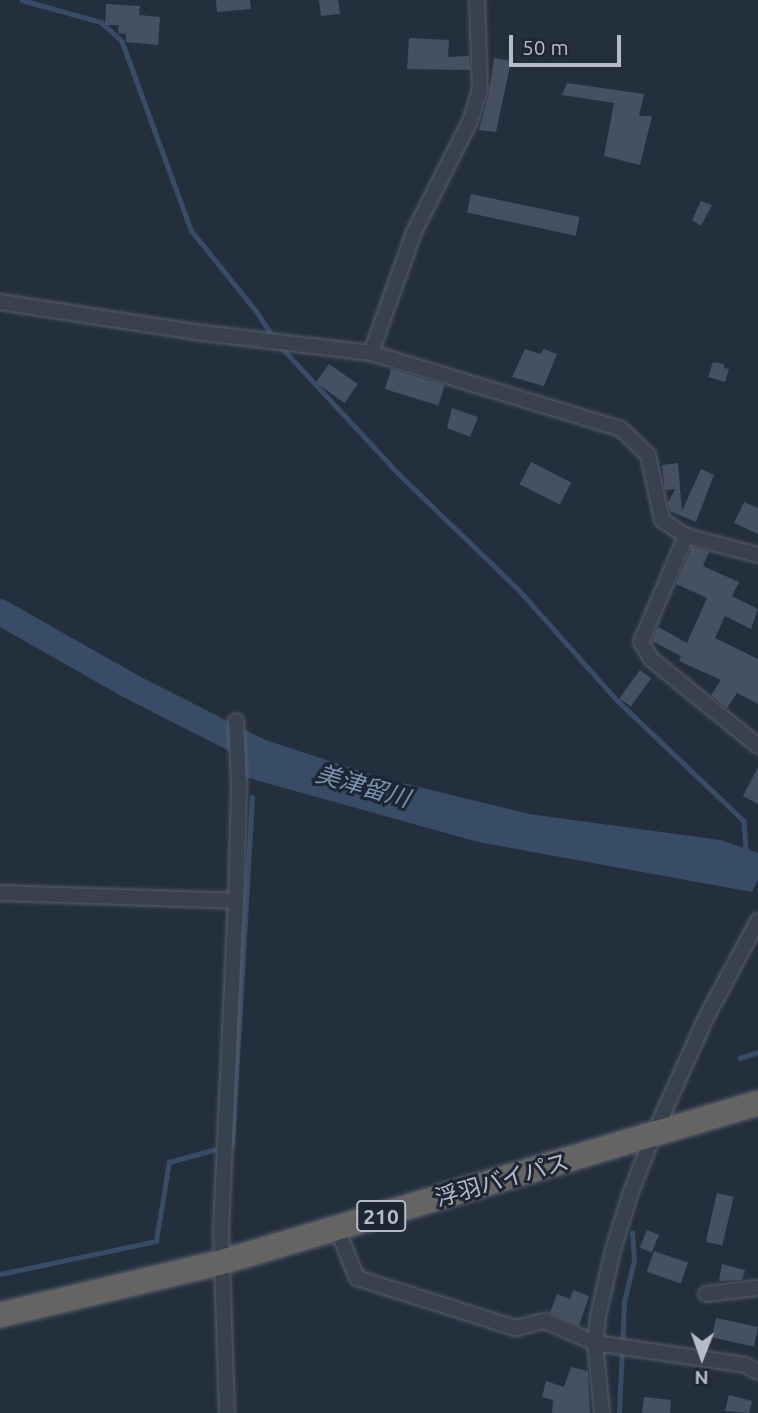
<!DOCTYPE html>
<html>
<head>
<meta charset="utf-8">
<style>
  body { margin:0 }
  #map { position:relative; width:758px; height:1413px; overflow:hidden; background:#242f3e; font-family:Ubuntu,"Noto Sans JP",sans-serif }
  div>[style] { position:absolute }
  .water>* { inset:0; background:#394c67 }
  .stream>* { height:4.5px; margin:-2.25px; padding:0 2.25px; transform-origin:2.25px; border-radius:2.25px; background:#394c67 }
  .river>* { height:26px; margin:-13px; padding:0 13px; transform-origin:13px; border-radius:13px; background:#394c67 }
  .building>* { inset:0; background:#455162; transform-origin:0 0 }
  .roads { filter:drop-shadow(0 0 2px #565f6c) drop-shadow(0 0 2px #565f6c) }
  .minor>* { height:14px; margin:-7px; padding:0 7px; transform-origin:7px; border-radius:7px; background:#38414e }
  .trunk>* { height:24px; margin:-12px; padding:0 12px; transform-origin:12px; border-radius:12px; background:#656462 }
  span { translate:-50% -50%; white-space:nowrap; text-align:center; line-height:1.15; -webkit-text-stroke:6px #1d2633; paint-order:stroke }
  .shield-label span { padding:2px 5px; background:#1d2633; border:2px solid; border-radius:5px; -webkit-text-stroke-width:0 }
  .shield-label { font-size:21px; color:#b4bcc9; font-weight:700 }
  .street-label { font-size:23px; color:#b4bcc9 }
  .water-label { font-size:24px; color:#7c92b1; font-style:italic }
  .north { position:absolute; left:667px; top:1322px; width:70px; height:70px; -webkit-text-stroke:5px #1d2633; paint-order:stroke; rotate:181deg; font-size:19px; font-weight:700; line-height:28px; text-align:center; color:#b4bcc9 }
  .north::after { content:''; display:block; margin:auto; width:24px; height:32px; background:#b4bcc9; clip-path:polygon(50% 0,100% 100%,50% 72%,0 100%) }
  .scale { position:absolute; left:509px; top:35px; width:112px; height:32px; box-sizing:border-box; border:4px solid #b4bcc9; border-top:0; padding-left:9px; font-size:21px; line-height:24px; white-space:nowrap; color:#b4bcc9; -webkit-text-stroke:5px #1d2633; paint-order:stroke }
</style>
</head>
<body>
<div id="map">
  <div class="water">
    <i style="clip-path:polygon(241px 732px,382px 778px,529px 814px,720px 840px,758px 853px,758px 880px,752px 892px,478px 842px,245px 777px)"></i>
  </div>
  <div class="stream">
    <i style="left:22px;top:0;width:82px;rotate:15.6deg"></i>
    <i style="left:101px;top:22px;width:28px;rotate:42deg"></i>
    <i style="left:122px;top:41px;width:201px;rotate:69.9deg"></i>
    <i style="left:191px;top:230px;width:105px;rotate:51.2deg"></i>
    <i style="left:257px;top:312px;width:30px;rotate:57deg"></i>
    <i style="left:281px;top:347px;width:176px;rotate:47.1deg"></i>
    <i style="left:401px;top:476px;width:163px;rotate:44deg"></i>
    <i style="left:518px;top:589px;width:149px;rotate:48.3deg"></i>
    <i style="left:617px;top:700px;width:175px;rotate:43.6deg"></i>
    <i style="left:744px;top:821px;width:31px;rotate:86deg"></i>
    <i style="left:740px;top:1058px;width:19px;rotate:-18deg"></i>
    <i style="left:232px;top:1145px;width:348px;rotate:-86.7deg"></i>
    <i style="left:0;top:1274px;width:159px;rotate:-11.9deg"></i>
    <i style="left:156px;top:1241px;width:80px;rotate:-80.7deg"></i>
    <i style="left:169px;top:1162px;width:46px;rotate:-15.3deg"></i>
    <i style="left:619px;top:1413px;width:111px;rotate:-87.4deg"></i>
    <i style="left:624px;top:1302px;width:43px;rotate:-76.6deg"></i>
    <i style="left:634px;top:1260px;width:27px;rotate:-94deg"></i>
  </div>
  <div class="river">
    <i style="left:0;top:612px;width:150px;rotate:29.6deg"></i>
    <i style="left:130px;top:686px;width:146px;rotate:26.9deg"></i>
  </div>
  <div class="building">
    <i style="clip-path:polygon(216px 0,250px 0,251px 9px,217px 12px)"></i>
    <i style="clip-path:polygon(319px 0,338px 0,340px 14px,321px 16px)"></i>
    <i style="clip-path:polygon(106px 4px,140px 6px,139px 15px,160px 17px,158px 45px,126px 42px,126px 34px,118px 33px,119px 25px,105px 25px)"></i>
    <i style="clip-path:polygon(409px 38px,449px 40px,448px 57px,469px 56px,470px 70px,407px 69px)"></i>
    <i style="clip-path:polygon(494px 58px,511px 61px,496px 132px,479px 130px,489px 93px)"></i>
    <i style="clip-path:polygon(567px 83px,644px 94px,639px 116px,652px 116px,640px 165px,604px 156px,614px 103px,562px 95px)"></i>
    <i style="left:471px;top:194px;width:111px;height:19px;rotate:12deg"></i>
    <i style="clip-path:polygon(701px 201px,712px 205px,701px 226px,692px 220px)"></i>
    <i style="clip-path:polygon(525px 349px,540px 354px,544px 349px,557px 354px,544px 386px,512px 377px)"></i>
    <i style="clip-path:polygon(713px 362px,724px 364px,724px 368px,729px 369px,725px 382px,708px 377px)"></i>
    <i style="left:329px;top:364px;width:35px;height:23px;rotate:35deg"></i>
    <i style="left:391px;top:369px;width:56px;height:21px;rotate:17deg"></i>
    <i style="clip-path:polygon(452px 408px,478px 417px,470px 437px,447px 428px)"></i>
    <i style="left:531px;top:462px;width:45px;height:25px;rotate:27deg"></i>
    <i style="clip-path:polygon(678px 463px,682px 511px,701px 469px,714px 475px,696px 522px,670px 511px,668px 503px,675px 489px,665px 490px,662px 465px)"></i>
    <i style="clip-path:polygon(744px 502px,758px 508px,758px 534px,734px 523px)"></i>
    <i style="clip-path:polygon(692px 547px,709px 552px,703px 566px,739px 582px,732px 596px,758px 609px,751px 629px,725px 616px,715px 638px,758px 659px,758px 704px,737px 693px,727px 708px,711px 695px,721px 680px,679px 661px,681px 656px,652px 641px,658px 627px,687px 643px,707px 598px,676px 584px)"></i>
    <i style="left:640px;top:670px;width:14px;height:35px;rotate:36deg"></i>
    <i style="clip-path:polygon(758px 767px,758px 804px,743px 796px)"></i>
    <i style="left:717px;top:1193px;width:17px;height:50px;rotate:13deg"></i>
    <i style="left:647px;top:1230px;width:13px;height:19px;rotate:23deg"></i>
    <i style="left:654px;top:1251px;width:36px;height:22px;rotate:19deg"></i>
    <i style="clip-path:polygon(722px 1264px,745px 1270px,742px 1280px,719px 1281px)"></i>
    <i style="clip-path:polygon(573px 1290px,589px 1296px,579px 1326px,550px 1313px,557px 1294px,570px 1299px)"></i>
    <i style="left:716px;top:1318px;width:43px;height:20px;rotate:12deg"></i>
    <i style="clip-path:polygon(571px 1367px,588px 1371px,590px 1413px,552px 1413px,553px 1400px,542px 1397px,546px 1381px,564px 1387px)"></i>
    <i style="clip-path:polygon(729px 1395px,752px 1401px,749px 1413px,725px 1411px)"></i>
    <i style="clip-path:polygon(644px 1397px,671px 1400px,670px 1413px,642px 1413px)"></i>
  </div>
  <div class="roads">
    <div class="minor">
      <i style="left:0;top:302px;width:197px;rotate:8.7deg"></i>
      <i style="left:195px;top:332px;width:177px;rotate:6.8deg"></i>
      <i style="left:371px;top:353px;width:261px;rotate:16.9deg"></i>
      <i style="left:621px;top:429px;width:37px;rotate:44deg"></i>
      <i style="left:648px;top:455px;width:66px;rotate:77.8deg"></i>
      <i style="left:662px;top:520px;width:29px;rotate:34deg"></i>
      <i style="left:686px;top:536px;width:74px;rotate:14.8deg"></i>
      <i style="left:371px;top:353px;width:128px;rotate:-70.4deg"></i>
      <i style="left:414px;top:232px;width:127px;rotate:-63.2deg"></i>
      <i style="left:471px;top:119px;width:30px;rotate:-73deg"></i>
      <i style="left:480px;top:90px;width:90px;rotate:-91.9deg"></i>
      <i style="left:686px;top:536px;width:115px;rotate:113deg"></i>
      <i style="left:641px;top:642px;width:20px;rotate:60deg"></i>
      <i style="left:651px;top:659px;width:138px;rotate:39.1deg"></i>
      <i style="left:0;top:893px;width:236px;rotate:1.9deg"></i>
      <i style="left:337px;top:1229px;width:53px;rotate:67.8deg"></i>
      <i style="left:357px;top:1278px;width:167px;rotate:17.5deg"></i>
      <i style="left:516px;top:1328px;width:30px;rotate:-14deg"></i>
      <i style="left:545px;top:1321px;width:55px;rotate:23.7deg"></i>
      <i style="left:595px;top:1343px;width:152px;rotate:8.3deg"></i>
      <i style="left:745px;top:1365px;width:15px;rotate:28deg"></i>
      <i style="left:706px;top:1294px;width:52px;rotate:-6.6deg"></i>
      <i style="left:227px;top:1413px;width:184px;rotate:-91.9deg"></i>
      <i style="left:221px;top:1229px;width:328px;rotate:-87.4deg"></i>
      <i style="left:236px;top:901px;width:117px;rotate:-88.5deg"></i>
      <i style="left:239px;top:784px;width:63px;rotate:-92.7deg"></i>
      <i style="left:602px;top:1413px;width:70px;rotate:-95.7deg"></i>
      <i style="left:595px;top:1343px;width:26px;rotate:-83deg"></i>
      <i style="left:598px;top:1317px;width:69px;rotate:-77.4deg"></i>
      <i style="left:613px;top:1250px;width:61px;rotate:-72.8deg"></i>
      <i style="left:631px;top:1192px;width:60px;rotate:-68.6deg"></i>
      <i style="left:653px;top:1136px;width:132px;rotate:-65.8deg"></i>
      <i style="left:707px;top:1016px;width:108px;rotate:-61.8deg"></i>
    </div>
    <div class="trunk">
      <i style="left:0;top:1315px;width:228px;rotate:-13.4deg"></i>
      <i style="left:222px;top:1262px;width:559px;rotate:-16.52deg"></i>
    </div>
  </div>
  <div class="shield-label">
    <span style="left:381px;top:1216px">210</span>
  </div>
  <div class="street-label">
    <span style="left:502px;top:1180px;rotate:-16deg">浮羽バイパス</span>
  </div>
  <div class="water-label">
    <span style="left:363px;top:786px;rotate:16deg">美津留川</span>
  </div>
  <div class="north">N</div>
  <div class="scale">50 m</div>
</div>
</body>
</html>
